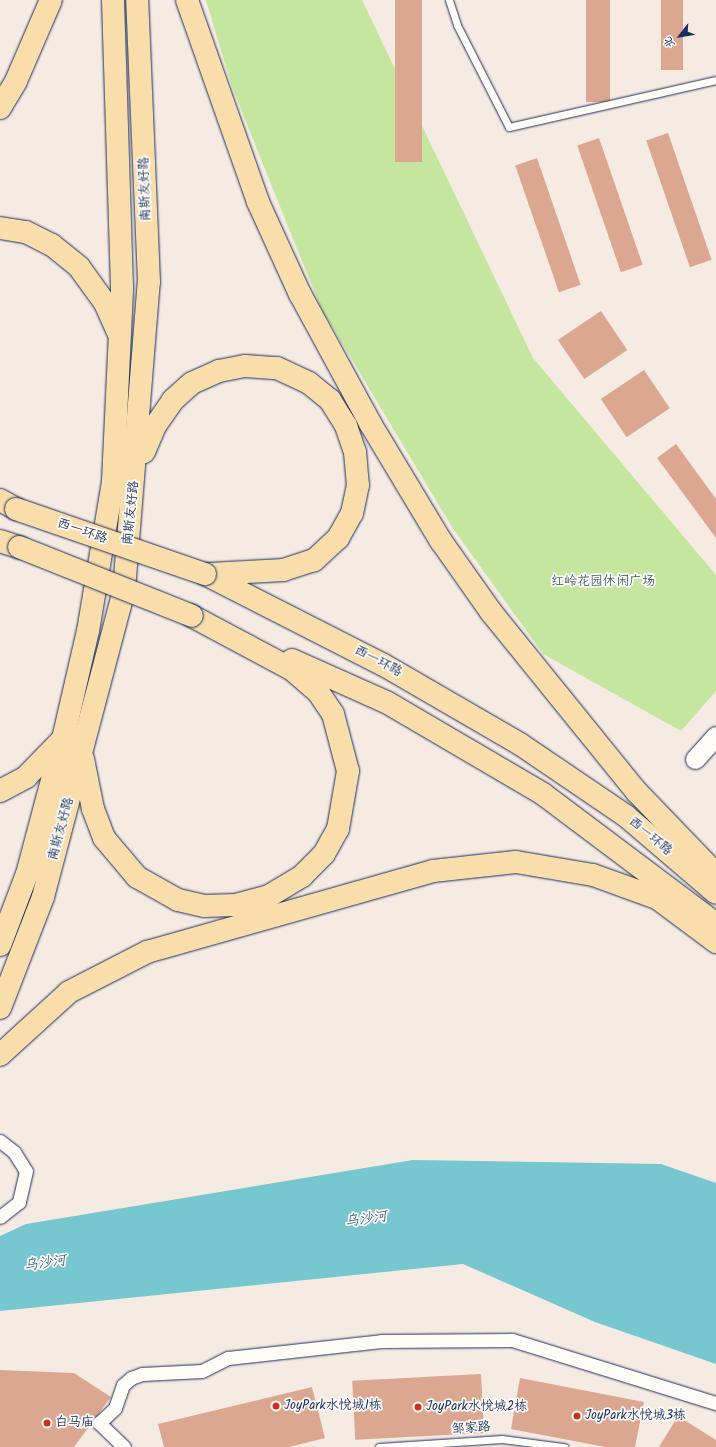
<!DOCTYPE html>
<html>
<head>
<meta charset="utf-8">
<style>
  body { margin:0 }
  #map { position:relative; width:716px; height:1447px; overflow:hidden; background:#f6ebe3; font-family:Kalam,"LXGW WenKai TC",sans-serif }
  div>[style] { position:absolute }
  .green>* { inset:0; background:#c4e69e }
  .water>* { inset:0; background:#76c7cf }
  .building>* { inset:0; background:#dba791; transform-origin:0 0 }
  .roads { filter:drop-shadow(0 0 1px #1b2f5e) drop-shadow(0 0 1px #1b2f5e) }
  .lane>* { height:7px; margin:-3.5px; padding:0 3.5px; transform-origin:3.5px; border-radius:3.5px; background:#fdfcf7 }
  .street>* { height:13px; margin:-6.5px; padding:0 6.5px; transform-origin:6.5px; border-radius:6.5px; background:#fdfcf7 }
  .secondary>* { height:19px; margin:-9.5px; padding:0 9.5px; transform-origin:9.5px; border-radius:9.5px; background:#fdfcf7 }
  .highway>* { height:22px; margin:-11px; padding:0 11px; transform-origin:11px; border-radius:11px; background:#f9deab }
  .bridges { filter:drop-shadow(0 0 1px #1b2f5e) drop-shadow(0 0 1px #1b2f5e) }
  .highway-bridge>* { height:22px; margin:-11px; padding:0 11px; transform-origin:11px; border-radius:11px; background:#f9deab }
  .dots>* { width:11px; height:11px; translate:-50% -50%; box-sizing:border-box; border:2px solid #fdfcf7; border-radius:50% }
  span { translate:-50% -50%; white-space:nowrap; text-align:center; line-height:1.15; -webkit-text-stroke:3.5px #fdfcf7; paint-order:stroke }
  .street-label { font-size:13px; color:#1b2f5e }
  .park-label { font-size:13px; color:#455d6e }
  .poi-label { font-size:13px; color:#1b2f5e }
  .left { translate:0 -50%; text-align:left }
  .water-label { font-size:14px; color:#365d80; font-style:italic }
  .north { position:absolute; left:660px; top:16px; width:40px; height:40px; -webkit-text-stroke:3px #fdfcf7; paint-order:stroke; rotate:239deg; font-size:11px; font-weight:700; line-height:16px; text-align:center; color:#1b2f5e }
  .north::after { content:''; display:block; margin:auto; width:14px; height:18px; background:#1b2f5e; clip-path:polygon(50% 0,100% 100%,50% 72%,0 100%) }
</style>
</head>
<body>
<div id="map">
  <div class="green">
    <i style="clip-path:polygon(206px 0,362px 0,533px 358px,716px 575px,716px 691px,681px 731px,543px 654px,452px 527px,321px 308px,232px 87px)"></i>
  </div>
  <div class="water">
    <i style="clip-path:polygon(413px 1160px,661px 1164px,716px 1183px,716px 1364px,595px 1322px,463px 1264px,0 1311px,0 1236px,26px 1224px)"></i>
  </div>
  <div class="building">
    <i style="left:395px;top:0;width:27px;height:162px"></i>
    <i style="left:586px;top:0;width:24px;height:102px"></i>
    <i style="left:661px;top:0;width:22px;height:70px"></i>
    <i style="left:668px;top:133px;width:134px;height:23px;rotate:71deg"></i>
    <i style="left:599px;top:138px;width:134px;height:23px;rotate:71deg"></i>
    <i style="left:537px;top:158px;width:134px;height:23px;rotate:71deg"></i>
    <i style="left:601px;top:311px;width:47px;height:52px;rotate:56deg"></i>
    <i style="left:644px;top:370px;width:46px;height:52px;rotate:56deg"></i>
    <i style="clip-path:polygon(676px 444px,716px 499px,716px 538px,657px 458px)"></i>
    <i style="clip-path:polygon(0 1370px,74px 1373px,111px 1397px,74px 1447px,0 1447px)"></i>
    <i style="left:481px;top:1374px;width:59px;height:129px;rotate:87deg"></i>
    <i style="clip-path:polygon(520px 1378px,644px 1402px,635px 1447px,605px 1447px,511px 1429px)"></i>
    <i style="clip-path:polygon(312px 1387px,325px 1438px,289px 1447px,164px 1447px,158px 1424px)"></i>
    <i style="clip-path:polygon(678px 1416px,716px 1440px,716px 1447px,659px 1447px)"></i>
  </div>
  <div class="roads">
    <div class="lane">
      <i style="left:449px;top:0;width:26px;rotate:72deg"></i>
      <i style="left:457px;top:25px;width:114px;rotate:63deg"></i>
      <i style="left:509px;top:127px;width:212px;rotate:-12.8deg"></i>
      <i style="left:379px;top:1447px;width:123px;rotate:-3.7deg"></i>
      <i style="left:502px;top:1439px;width:63px;rotate:7.4deg"></i>
    </div>
    <div class="street">
      <i style="left:0;top:1141px;width:18px;rotate:38deg"></i>
      <i style="left:14px;top:1152px;width:22px;rotate:58deg"></i>
      <i style="left:26px;top:1171px;width:32px;rotate:103deg"></i>
      <i style="left:19px;top:1202px;width:24px;rotate:142deg"></i>
      <i style="left:124px;top:1447px;width:35px;rotate:-136deg"></i>
      <i style="left:99px;top:1423px;width:22px;rotate:-43deg"></i>
      <i style="left:115px;top:1408px;width:24px;rotate:-71deg"></i>
      <i style="left:123px;top:1385px;width:11px;rotate:-41deg"></i>
      <i style="left:131px;top:1378px;width:12px;rotate:-20deg"></i>
      <i style="left:142px;top:1374px;width:60px;rotate:-2.9deg"></i>
      <i style="left:202px;top:1371px;width:29px;rotate:-27deg"></i>
      <i style="left:228px;top:1358px;width:154px;rotate:-6.3deg"></i>
      <i style="left:381px;top:1341px;width:131px;rotate:-0.4deg"></i>
      <i style="left:512px;top:1340px;width:214px;rotate:17.2deg"></i>
    </div>
    <div class="secondary">
      <i style="left:695px;top:759px;width:31px;rotate:-48deg"></i>
    </div>
    <div class="highway">
      <i style="left:187px;top:0;width:214px;rotate:70.6deg"></i>
      <i style="left:258px;top:202px;width:101px;rotate:65.5deg"></i>
      <i style="left:300px;top:294px;width:147px;rotate:61.5deg"></i>
      <i style="left:370px;top:423px;width:138px;rotate:59deg"></i>
      <i style="left:441px;top:541px;width:87px;rotate:54.8deg"></i>
      <i style="left:491px;top:612px;width:232px;rotate:51deg"></i>
      <i style="left:637px;top:792px;width:114px;rotate:46.1deg"></i>
      <i style="left:0;top:108px;width:31px;rotate:-59deg"></i>
      <i style="left:16px;top:81px;width:88px;rotate:-66.6deg"></i>
      <i style="left:0;top:228px;width:26px;rotate:9deg"></i>
      <i style="left:26px;top:232px;width:29px;rotate:27deg"></i>
      <i style="left:52px;top:245px;width:35px;rotate:39deg"></i>
      <i style="left:79px;top:267px;width:44px;rotate:54.2deg"></i>
      <i style="left:105px;top:303px;width:32px;rotate:66deg"></i>
      <i style="left:144px;top:452px;width:28px;rotate:-67deg"></i>
      <i style="left:155px;top:426px;width:32px;rotate:-55deg"></i>
      <i style="left:173px;top:400px;width:25px;rotate:-42deg"></i>
      <i style="left:192px;top:383px;width:30px;rotate:-24deg"></i>
      <i style="left:219px;top:371px;width:26px;rotate:-11deg"></i>
      <i style="left:245px;top:366px;width:32px;rotate:4deg"></i>
      <i style="left:277px;top:368px;width:35px;rotate:25deg"></i>
      <i style="left:309px;top:383px;width:27px;rotate:39deg"></i>
      <i style="left:330px;top:400px;width:31px;rotate:58deg"></i>
      <i style="left:346px;top:426px;width:28px;rotate:71deg"></i>
      <i style="left:355px;top:452px;width:33px;rotate:85deg"></i>
      <i style="left:358px;top:485px;width:29px;rotate:102deg"></i>
      <i style="left:352px;top:513px;width:29px;rotate:119deg"></i>
      <i style="left:338px;top:538px;width:33px;rotate:137deg"></i>
      <i style="left:314px;top:560px;width:32px;rotate:162deg"></i>
      <i style="left:284px;top:570px;width:74px;rotate:176.9deg"></i>
      <i style="left:0;top:500px;width:18px;rotate:29deg"></i>
      <i style="left:0;top:541px;width:20px;rotate:18deg"></i>
      <i style="left:205px;top:574px;width:199px;rotate:27deg"></i>
      <i style="left:382px;top:664px;width:160px;rotate:30.1deg"></i>
      <i style="left:520px;top:744px;width:128px;rotate:34.2deg"></i>
      <i style="left:626px;top:816px;width:118px;rotate:40.5deg"></i>
      <i style="left:292px;top:660px;width:105px;rotate:24.1deg"></i>
      <i style="left:388px;top:703px;width:180px;rotate:30.4deg"></i>
      <i style="left:543px;top:794px;width:216px;rotate:36.9deg"></i>
      <i style="left:83px;top:759px;width:51px;rotate:78.7deg"></i>
      <i style="left:93px;top:809px;width:31px;rotate:69deg"></i>
      <i style="left:104px;top:838px;width:51px;rotate:49.8deg"></i>
      <i style="left:137px;top:877px;width:47px;rotate:29.3deg"></i>
      <i style="left:178px;top:900px;width:27px;rotate:13deg"></i>
      <i style="left:204px;top:906px;width:32px;rotate:-2deg"></i>
      <i style="left:236px;top:905px;width:34px;rotate:-15deg"></i>
      <i style="left:269px;top:896px;width:39px;rotate:-31deg"></i>
      <i style="left:302px;top:876px;width:31px;rotate:-45deg"></i>
      <i style="left:324px;top:854px;width:29px;rotate:-61deg"></i>
      <i style="left:338px;top:829px;width:59px;rotate:-80.2deg"></i>
      <i style="left:348px;top:771px;width:59px;rotate:-104.7deg"></i>
      <i style="left:333px;top:714px;width:27px;rotate:-124deg"></i>
      <i style="left:318px;top:692px;width:33px;rotate:-139deg"></i>
      <i style="left:293px;top:670px;width:115px;rotate:-151.9deg"></i>
      <i style="left:0;top:791px;width:30px;rotate:-28deg"></i>
      <i style="left:26px;top:777px;width:52px;rotate:-45.8deg"></i>
      <i style="left:0;top:945px;width:76px;rotate:-69.2deg"></i>
      <i style="left:27px;top:874px;width:140px;rotate:-75.1deg"></i>
      <i style="left:63px;top:739px;width:111px;rotate:-77deg"></i>
      <i style="left:88px;top:631px;width:152px;rotate:-80.5deg"></i>
      <i style="left:113px;top:481px;width:194px;rotate:-87.3deg"></i>
      <i style="left:122px;top:287px;width:287px;rotate:-91.8deg"></i>
      <i style="left:0;top:1008px;width:119px;rotate:-68.8deg"></i>
      <i style="left:43px;top:897px;width:318px;rotate:-75.2deg"></i>
      <i style="left:124px;top:590px;width:309px;rotate:-85.4deg"></i>
      <i style="left:149px;top:282px;width:282px;rotate:-92.4deg"></i>
      <i style="left:0;top:1055px;width:93px;rotate:-42.4deg"></i>
      <i style="left:69px;top:992px;width:88px;rotate:-27.1deg"></i>
      <i style="left:147px;top:952px;width:297px;rotate:-15.8deg"></i>
      <i style="left:433px;top:871px;width:83px;rotate:-6.2deg"></i>
      <i style="left:516px;top:862px;width:78px;rotate:9.6deg"></i>
      <i style="left:593px;top:875px;width:68px;rotate:19.8deg"></i>
      <i style="left:657px;top:898px;width:74px;rotate:36.7deg"></i>
    </div>
  </div>
  <div class="bridges">
    <div class="highway-bridge">
      <i style="left:16px;top:509px;width:200px;rotate:19deg"></i>
      <i style="left:19px;top:547px;width:186px;rotate:21.7deg"></i>
    </div>
  </div>
  <div class="dots">
    <i style="left:276px;top:1406px;background:#c8321e"></i>
    <i style="left:418px;top:1407px;background:#c8321e"></i>
    <i style="left:577px;top:1416px;background:#c8321e"></i>
    <i style="left:47px;top:1423px;background:#c8321e"></i>
  </div>
  <div class="street-label">
    <span style="left:146px;top:189px;rotate:-92deg">南斯友好路</span>
    <span style="left:132px;top:513px;rotate:-84deg">南斯友好路</span>
    <span style="left:82px;top:532px;rotate:19deg">西一环路</span>
    <span style="left:378px;top:662px;rotate:28deg">西一环路</span>
    <span style="left:62px;top:829px;rotate:-75deg">南斯友好路</span>
    <span style="left:650px;top:837px;rotate:40deg">西一环路</span>
    <span style="left:471px;top:1429px;rotate:-4deg">邹家路</span>
  </div>
  <div class="park-label">
    <span style="left:603px;top:582px">红岭花园休闲广场</span>
  </div>
  <div class="poi-label">
    <span class="left" style="left:284px;top:1406px">JoyPark水悦城1栋</span>
    <span class="left" style="left:426px;top:1407px">JoyPark水悦城2栋</span>
    <span class="left" style="left:585px;top:1416px">JoyPark水悦城3栋</span>
    <span class="left" style="left:55px;top:1423px">白马庙</span>
  </div>
  <div class="water-label">
    <span style="left:366px;top:1219px;rotate:-8deg">乌沙河</span>
    <span style="left:45px;top:1263px;rotate:-8deg">乌沙河</span>
  </div>
  <div class="north">北</div>
</div>
</body>
</html>
